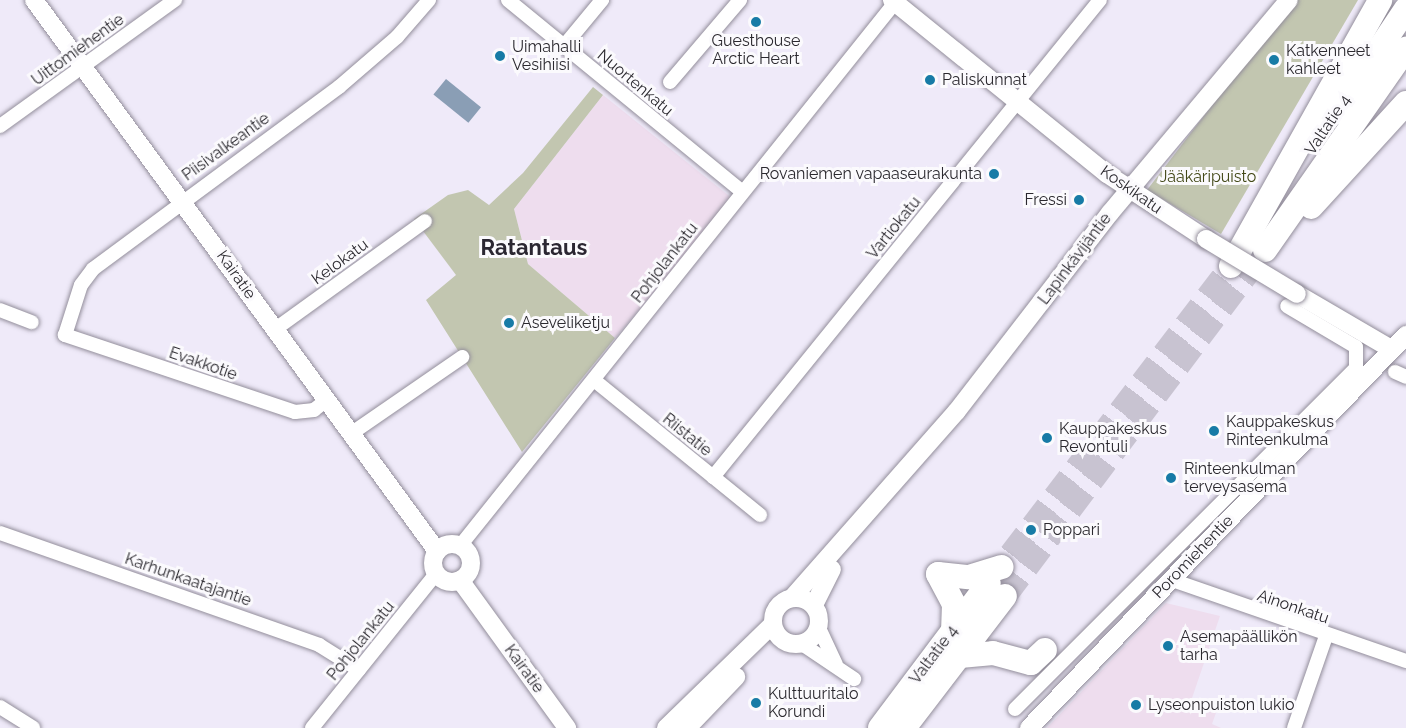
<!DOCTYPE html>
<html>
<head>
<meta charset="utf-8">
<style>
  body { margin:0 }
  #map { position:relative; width:1406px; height:728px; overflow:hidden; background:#efeaf9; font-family:Raleway,sans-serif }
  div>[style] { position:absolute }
  .education>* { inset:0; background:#ede }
  .green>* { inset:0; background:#c2c6b0 }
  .water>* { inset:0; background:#8a9eb5; transform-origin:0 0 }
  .highway-tunnel>* { height:24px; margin-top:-12px; transform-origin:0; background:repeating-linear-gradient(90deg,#c8c3d1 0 24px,transparent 0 36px) }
  .roads { filter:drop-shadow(0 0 2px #938e9b) drop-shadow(0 0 2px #938e9b) }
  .street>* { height:14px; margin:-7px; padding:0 7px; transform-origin:7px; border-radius:7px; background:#fff }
  .secondary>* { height:18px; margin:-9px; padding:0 9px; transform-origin:9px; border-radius:9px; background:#fff }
  .secondary>.ring { margin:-9px; padding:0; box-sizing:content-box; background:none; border:18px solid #fff; border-radius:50% }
  .highway>* { height:24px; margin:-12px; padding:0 12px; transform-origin:12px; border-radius:12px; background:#fff }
  .bridges { filter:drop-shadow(0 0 2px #938e9b) drop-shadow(0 0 2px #938e9b) }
  .secondary-bridge>* { height:18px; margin:-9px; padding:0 9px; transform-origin:9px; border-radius:9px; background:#fff }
  .dots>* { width:16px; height:16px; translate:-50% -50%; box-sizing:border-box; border:3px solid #fbfafd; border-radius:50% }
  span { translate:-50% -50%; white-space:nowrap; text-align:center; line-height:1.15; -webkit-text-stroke:6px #fbfafd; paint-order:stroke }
  .poi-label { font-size:16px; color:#2b292f }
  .left { translate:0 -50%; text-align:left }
  .right { translate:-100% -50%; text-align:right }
  .street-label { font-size:16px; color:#2b292f }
  .park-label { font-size:16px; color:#424817 }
  .district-label { font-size:22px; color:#2b2732; font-weight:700 }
</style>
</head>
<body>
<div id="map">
  <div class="education">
    <i style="clip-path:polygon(603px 95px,733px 199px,615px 338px,528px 264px,514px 209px)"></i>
    <i style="clip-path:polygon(1166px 603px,1220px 616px,1191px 701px,1217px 710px,1212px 724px,1221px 728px,1047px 728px)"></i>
  </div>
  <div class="green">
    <i style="clip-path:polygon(1293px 0,1358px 0,1221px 234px,1147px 190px)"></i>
    <i style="clip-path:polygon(593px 87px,603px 95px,514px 209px,528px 264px,615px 338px,522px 452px,426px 300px,456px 275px,414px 219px,448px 195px,468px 190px,489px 205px,523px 173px)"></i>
  </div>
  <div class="water">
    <i style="left:446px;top:79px;width:45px;height:20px;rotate:39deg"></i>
  </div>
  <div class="highway-tunnel">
    <i style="left:989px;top:583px;width:420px;rotate:-52.6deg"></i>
    <i style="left:1005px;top:596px;width:433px;rotate:-53.1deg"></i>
  </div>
  <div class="roads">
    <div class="street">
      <i style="left:508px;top:0;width:301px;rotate:39.3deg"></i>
      <i style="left:564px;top:46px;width:60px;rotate:-50.4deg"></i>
      <i style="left:670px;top:82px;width:108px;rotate:-49.5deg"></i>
      <i style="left:0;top:126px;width:216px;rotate:-35.8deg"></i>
      <i style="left:0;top:310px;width:34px;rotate:21deg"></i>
      <i style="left:274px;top:330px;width:186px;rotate:-35.8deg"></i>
      <i style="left:1395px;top:372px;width:12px;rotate:24deg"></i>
      <i style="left:594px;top:380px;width:214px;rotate:39.1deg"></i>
      <i style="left:328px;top:399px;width:18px;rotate:142deg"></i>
      <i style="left:314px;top:410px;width:19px;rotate:174deg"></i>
      <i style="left:295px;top:412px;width:243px;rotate:-161.5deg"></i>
      <i style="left:65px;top:335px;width:52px;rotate:-72.3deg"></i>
      <i style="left:81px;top:285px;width:20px;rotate:-53deg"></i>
      <i style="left:93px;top:269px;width:306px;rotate:-36.5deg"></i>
      <i style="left:339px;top:87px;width:77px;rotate:-40.8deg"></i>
      <i style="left:397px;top:37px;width:49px;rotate:-49.1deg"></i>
      <i style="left:352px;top:433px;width:134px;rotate:-34.6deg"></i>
      <i style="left:713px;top:477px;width:614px;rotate:-50.95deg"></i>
      <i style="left:0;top:533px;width:338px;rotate:19.3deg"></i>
      <i style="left:319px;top:645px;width:47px;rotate:32deg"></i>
      <i style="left:460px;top:546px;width:699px;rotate:-51.33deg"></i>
      <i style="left:1172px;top:580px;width:248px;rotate:19.1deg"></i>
      <i style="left:819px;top:628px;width:40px;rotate:65deg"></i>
      <i style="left:802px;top:644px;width:63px;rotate:33.9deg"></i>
      <i style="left:0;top:707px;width:39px;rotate:32deg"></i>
      <i style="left:1015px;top:709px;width:482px;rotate:-45deg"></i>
      <i style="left:1356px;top:368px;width:21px;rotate:-90deg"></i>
      <i style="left:1356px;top:347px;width:80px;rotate:-149.3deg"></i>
      <i style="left:312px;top:728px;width:198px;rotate:-51.2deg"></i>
      <i style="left:1294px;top:728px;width:97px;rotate:-70.8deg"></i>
    </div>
    <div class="secondary">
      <i style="left:34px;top:0;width:683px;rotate:53.82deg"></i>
      <i style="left:892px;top:0;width:277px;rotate:39deg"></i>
      <i style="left:1107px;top:174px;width:118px;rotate:33.3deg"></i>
      <i style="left:1297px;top:294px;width:109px;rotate:30.3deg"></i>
      <i class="ring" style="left:433px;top:544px;width:20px;height:20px"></i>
      <i style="left:460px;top:580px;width:183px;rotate:54.1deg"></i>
      <i class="ring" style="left:773px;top:598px;width:28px;height:28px"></i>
      <i style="left:792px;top:598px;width:249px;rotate:-48.6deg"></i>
      <i style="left:957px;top:411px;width:250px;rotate:-52.3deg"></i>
      <i style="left:1110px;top:213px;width:278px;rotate:-50deg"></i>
      <i style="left:814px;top:605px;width:40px;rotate:-63.4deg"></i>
      <i style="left:666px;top:728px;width:149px;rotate:-44.2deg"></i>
      <i style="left:687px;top:728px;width:71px;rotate:-46.1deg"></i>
      <i style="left:1029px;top:728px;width:545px;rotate:-46.19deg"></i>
    </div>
    <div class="highway">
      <i style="left:1337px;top:112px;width:124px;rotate:-56.2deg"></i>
      <i style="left:1311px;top:207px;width:141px;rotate:-47.6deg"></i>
      <i style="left:1265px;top:250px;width:246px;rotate:-55deg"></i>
      <i style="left:1231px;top:266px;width:305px;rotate:-60.7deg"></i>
      <i style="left:938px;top:574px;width:31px;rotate:6deg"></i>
      <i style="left:969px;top:577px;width:34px;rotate:-17deg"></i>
      <i style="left:938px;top:574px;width:34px;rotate:62deg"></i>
      <i style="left:954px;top:604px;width:27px;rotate:92deg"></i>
      <i style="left:960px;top:656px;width:33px;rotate:-5deg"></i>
      <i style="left:993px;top:653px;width:39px;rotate:15deg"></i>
      <i style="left:1031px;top:663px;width:19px;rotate:-43deg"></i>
      <i style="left:880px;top:728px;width:181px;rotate:-53.1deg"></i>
      <i style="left:904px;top:728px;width:166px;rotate:-52.6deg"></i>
    </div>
  </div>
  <div class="bridges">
    <div class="secondary-bridge">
      <i style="left:1206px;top:239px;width:106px;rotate:31.1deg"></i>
    </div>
  </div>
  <div class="dots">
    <i style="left:756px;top:22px;background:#177ba6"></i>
    <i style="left:500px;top:56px;background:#177ba6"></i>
    <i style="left:1274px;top:60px;background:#177ba6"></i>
    <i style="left:930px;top:80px;background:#177ba6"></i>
    <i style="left:994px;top:174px;background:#177ba6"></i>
    <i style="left:1079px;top:200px;background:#177ba6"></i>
    <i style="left:509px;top:323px;background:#177ba6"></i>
    <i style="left:1214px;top:431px;background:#177ba6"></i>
    <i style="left:1047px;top:438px;background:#177ba6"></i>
    <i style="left:1171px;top:478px;background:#177ba6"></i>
    <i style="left:1031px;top:530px;background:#177ba6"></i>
    <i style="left:1168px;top:646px;background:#177ba6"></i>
    <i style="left:756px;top:703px;background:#177ba6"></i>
    <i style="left:1136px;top:705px;background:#177ba6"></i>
  </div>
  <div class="poi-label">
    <span style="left:756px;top:50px">Guesthouse<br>Arctic Heart</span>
    <span class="left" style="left:512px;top:56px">Uimahalli<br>Vesihiisi</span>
    <span class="left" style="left:1286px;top:60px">Katkenneet<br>kahleet</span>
    <span class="left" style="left:942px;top:80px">Paliskunnat</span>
    <span class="right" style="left:982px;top:174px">Rovaniemen vapaaseurakunta</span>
    <span class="right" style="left:1067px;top:200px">Fressi</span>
    <span class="left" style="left:521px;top:323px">Aseveliketju</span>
    <span class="left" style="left:1226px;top:431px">Kauppakeskus<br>Rinteenkulma</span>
    <span class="left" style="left:1059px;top:438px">Kauppakeskus<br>Revontuli</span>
    <span class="left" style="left:1184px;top:478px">Rinteenkulman<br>terveysasema</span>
    <span class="left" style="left:1043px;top:530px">Poppari</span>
    <span class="left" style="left:1180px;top:646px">Asemapäällikön<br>tarha</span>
    <span class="left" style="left:768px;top:703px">Kulttuuritalo<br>Korundi</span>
    <span class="left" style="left:1148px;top:705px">Lyseonpuiston lukio</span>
  </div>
  <div class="street-label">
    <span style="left:78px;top:50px;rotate:-36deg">Uittomiehentie</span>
    <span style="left:635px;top:83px;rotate:40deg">Nuortenkatu</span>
    <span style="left:1328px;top:125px;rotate:-56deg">Valtatie 4</span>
    <span style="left:226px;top:147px;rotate:-36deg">Piisivalkeantie</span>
    <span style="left:1131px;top:190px;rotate:35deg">Koskikatu</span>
    <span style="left:894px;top:228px;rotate:-51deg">Vartiokatu</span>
    <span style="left:1075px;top:259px;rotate:-53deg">Lapinkävijäntie</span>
    <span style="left:340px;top:262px;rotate:-36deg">Kelokatu</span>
    <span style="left:665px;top:263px;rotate:-52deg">Pohjolankatu</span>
    <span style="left:236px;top:275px;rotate:55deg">Kairatie</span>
    <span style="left:203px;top:364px;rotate:19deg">Evakkotie</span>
    <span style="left:687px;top:435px;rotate:39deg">Riistatie</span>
    <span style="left:1193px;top:557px;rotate:-46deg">Poromiehentie</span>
    <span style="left:188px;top:580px;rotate:19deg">Karhunkaatajantie</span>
    <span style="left:1293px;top:607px;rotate:19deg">Ainonkatu</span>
    <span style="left:361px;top:641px;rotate:-51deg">Pohjolankatu</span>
    <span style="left:934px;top:655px;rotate:-53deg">Valtatie 4</span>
    <span style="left:524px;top:669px;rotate:54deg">Kairatie</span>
  </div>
  <div class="park-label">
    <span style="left:1208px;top:177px">Jääkäripuisto</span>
  </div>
  <div class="district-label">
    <span style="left:534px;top:248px">Ratantaus</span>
  </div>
</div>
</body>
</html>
